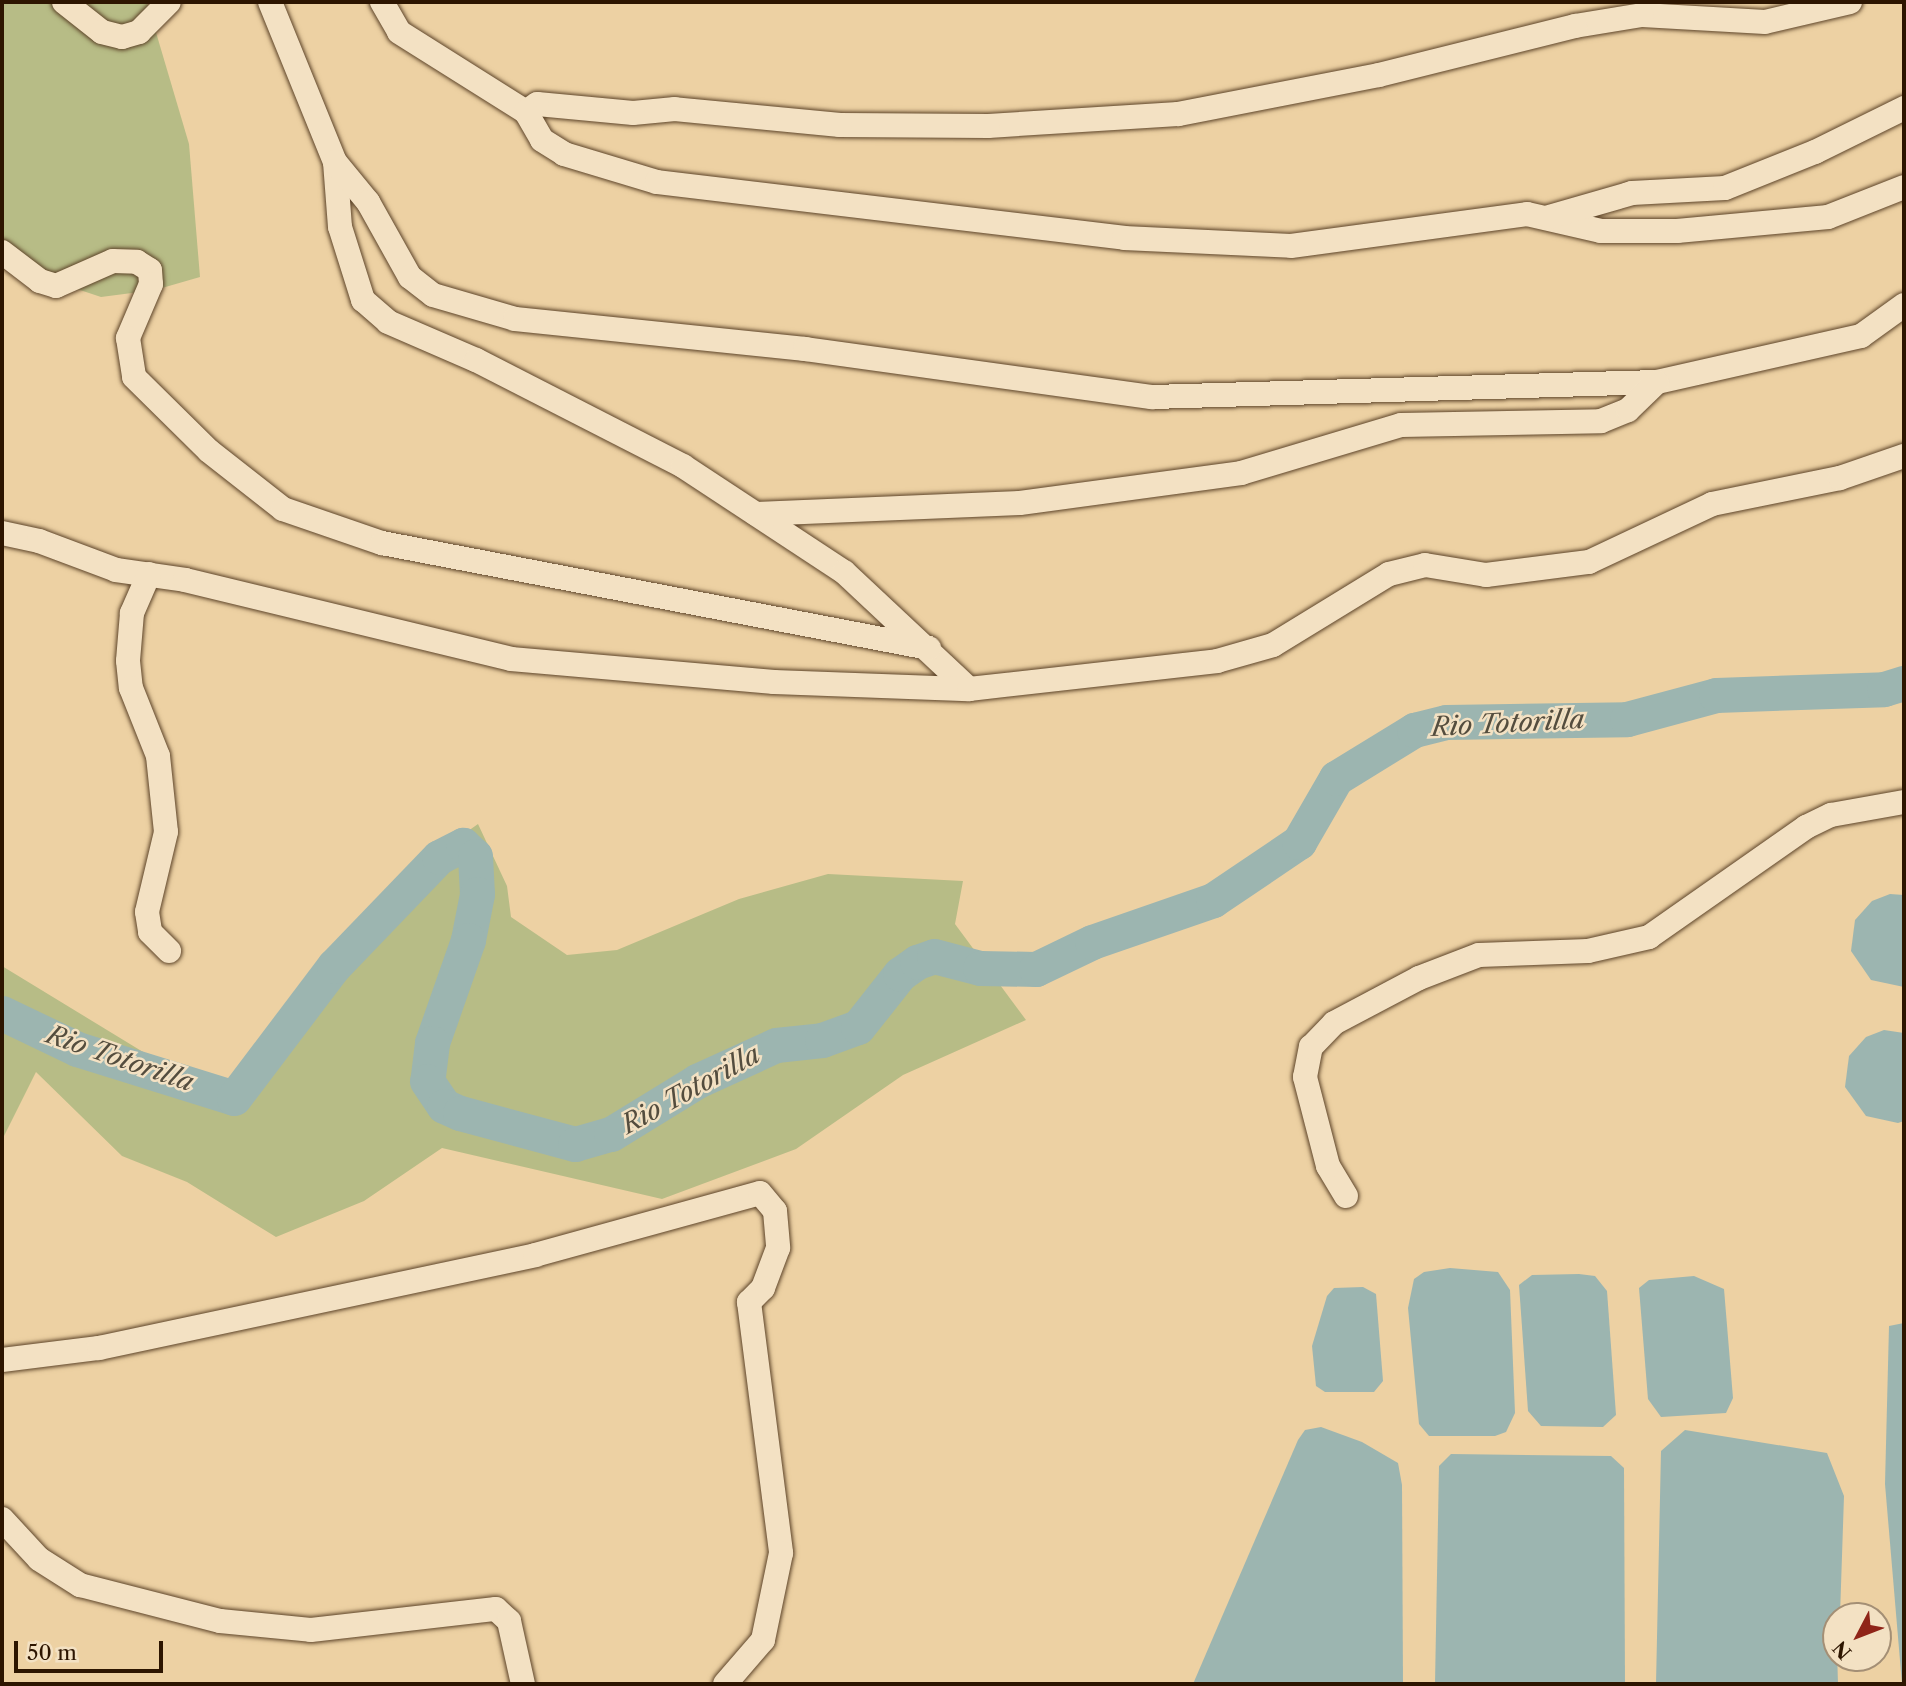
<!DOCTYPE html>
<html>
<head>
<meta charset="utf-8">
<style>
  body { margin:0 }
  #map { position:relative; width:1906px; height:1686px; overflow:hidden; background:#edd1a3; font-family:"Libre Caslon Text",serif }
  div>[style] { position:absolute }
  .green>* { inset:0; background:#b7bc86 }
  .water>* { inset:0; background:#9cb5b0 }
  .river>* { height:35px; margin:-17.5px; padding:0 17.5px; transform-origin:17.5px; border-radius:17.5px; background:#9cb5b0 }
  .roads { filter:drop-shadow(0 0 2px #5d4429) drop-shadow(0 0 2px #5d4429) }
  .minor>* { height:24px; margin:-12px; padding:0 12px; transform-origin:12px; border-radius:12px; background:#f3e1c3 }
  span { translate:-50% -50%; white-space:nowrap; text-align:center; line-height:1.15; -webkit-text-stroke:5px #f3e1c3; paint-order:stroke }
  .water-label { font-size:26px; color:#544d3e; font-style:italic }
  .frame { position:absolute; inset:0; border:4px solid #2d1500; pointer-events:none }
  .north { position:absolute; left:1822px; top:1602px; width:70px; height:70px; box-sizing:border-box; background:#f3e1c3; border:2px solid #a48f75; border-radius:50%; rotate:228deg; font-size:19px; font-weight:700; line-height:28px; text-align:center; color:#2d1500 }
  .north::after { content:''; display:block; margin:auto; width:24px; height:32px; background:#8f2418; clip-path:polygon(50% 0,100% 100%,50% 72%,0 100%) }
  .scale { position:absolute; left:14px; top:1641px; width:149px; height:32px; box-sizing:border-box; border:4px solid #2d1500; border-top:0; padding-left:9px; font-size:21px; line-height:24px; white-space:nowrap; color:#2d1500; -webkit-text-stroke:5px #f3e1c3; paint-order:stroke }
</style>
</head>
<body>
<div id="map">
  <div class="green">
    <i style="clip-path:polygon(2px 2px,147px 2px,189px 144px,200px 277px,155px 290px,101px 297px,50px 280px,2px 248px)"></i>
    <i style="clip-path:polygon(478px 824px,507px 886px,511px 917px,567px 955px,617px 950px,739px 899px,828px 874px,963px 881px,955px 924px,1026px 1020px,903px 1075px,796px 1149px,662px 1199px,442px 1148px,364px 1201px,276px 1237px,187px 1182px,122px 1156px,36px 1072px,2px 1140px,2px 966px,189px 1080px,233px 1089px,267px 1066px,289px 1036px,338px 942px,410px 872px)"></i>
  </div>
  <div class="water">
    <i style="clip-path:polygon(1890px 894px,1904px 895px,1904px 987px,1871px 980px,1851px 951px,1855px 920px,1872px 901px)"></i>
    <i style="clip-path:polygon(1884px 1030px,1904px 1033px,1904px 1121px,1898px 1123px,1866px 1116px,1845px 1087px,1849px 1056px,1866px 1037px)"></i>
    <i style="clip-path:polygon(1450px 1268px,1498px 1272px,1510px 1290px,1515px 1413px,1506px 1432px,1495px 1436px,1429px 1436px,1419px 1424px,1408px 1308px,1414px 1279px,1424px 1272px)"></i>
    <i style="clip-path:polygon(1579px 1274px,1595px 1276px,1607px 1291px,1616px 1415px,1603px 1427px,1541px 1426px,1528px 1411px,1519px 1285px,1532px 1275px)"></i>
    <i style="clip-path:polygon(1694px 1276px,1724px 1289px,1733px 1398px,1726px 1413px,1661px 1417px,1648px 1399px,1639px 1288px,1649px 1280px)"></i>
    <i style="clip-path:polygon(1363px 1287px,1376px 1294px,1383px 1381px,1374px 1392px,1325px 1392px,1316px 1386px,1312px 1346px,1327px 1296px,1334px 1288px)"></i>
    <i style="clip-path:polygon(1904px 1323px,1904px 1684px,1902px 1684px,1885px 1484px,1889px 1326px)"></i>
    <i style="clip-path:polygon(1321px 1427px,1362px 1442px,1398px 1463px,1402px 1485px,1403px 1684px,1193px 1684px,1298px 1440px,1305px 1430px)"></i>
    <i style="clip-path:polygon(1685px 1430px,1827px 1453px,1844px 1496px,1840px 1616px,1836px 1616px,1838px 1684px,1656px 1684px,1661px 1451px)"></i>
    <i style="clip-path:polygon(1451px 1454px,1611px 1456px,1624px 1468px,1625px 1684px,1435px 1684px,1439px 1466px)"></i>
  </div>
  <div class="river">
    <i style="left:2px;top:1013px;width:83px;rotate:25.6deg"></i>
    <i style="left:77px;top:1049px;width:164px;rotate:17.3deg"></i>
    <i style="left:234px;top:1098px;width:166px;rotate:-52.9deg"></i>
    <i style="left:334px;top:966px;width:151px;rotate:-46.1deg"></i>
    <i style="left:439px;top:857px;width:27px;rotate:-27deg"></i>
    <i style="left:463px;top:845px;width:16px;rotate:43deg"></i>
    <i style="left:475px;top:856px;width:38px;rotate:87deg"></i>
    <i style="left:477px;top:894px;width:47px;rotate:101.1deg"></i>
    <i style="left:468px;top:940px;width:109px;rotate:109.3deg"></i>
    <i style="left:432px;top:1043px;width:38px;rotate:97deg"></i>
    <i style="left:427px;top:1081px;width:30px;rotate:56deg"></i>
    <i style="left:444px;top:1106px;width:17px;rotate:24deg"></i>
    <i style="left:460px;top:1113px;width:119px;rotate:15.1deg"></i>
    <i style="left:575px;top:1144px;width:37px;rotate:-16deg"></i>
    <i style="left:611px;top:1134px;width:101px;rotate:-31.6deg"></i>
    <i style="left:697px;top:1081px;width:87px;rotate:-24.5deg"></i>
    <i style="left:776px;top:1045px;width:46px;rotate:-6.2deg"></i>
    <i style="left:822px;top:1040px;width:38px;rotate:-20deg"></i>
    <i style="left:858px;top:1027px;width:68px;rotate:-51.6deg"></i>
    <i style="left:900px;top:974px;width:21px;rotate:-35deg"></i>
    <i style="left:917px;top:962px;width:18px;rotate:-19deg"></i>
    <i style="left:934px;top:956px;width:48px;rotate:14.6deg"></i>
    <i style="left:980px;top:968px;width:56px;rotate:1deg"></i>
    <i style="left:1036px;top:969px;width:62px;rotate:-25.7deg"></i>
    <i style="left:1092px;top:942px;width:128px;rotate:-19.1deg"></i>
    <i style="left:1213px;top:900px;width:104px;rotate:-34deg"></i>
    <i style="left:1299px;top:842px;width:74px;rotate:-60deg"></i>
    <i style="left:1336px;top:778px;width:92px;rotate:-31.6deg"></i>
    <i style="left:1414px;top:730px;width:33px;rotate:-14deg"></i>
    <i style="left:1446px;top:722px;width:181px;rotate:-0.9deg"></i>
    <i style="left:1627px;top:719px;width:92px;rotate:-15.1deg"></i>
    <i style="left:1716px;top:695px;width:168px;rotate:-2deg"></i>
    <i style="left:1884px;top:689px;width:21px;rotate:-17deg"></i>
  </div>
  <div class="roads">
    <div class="minor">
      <i style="left:64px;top:2px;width:48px;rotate:38.3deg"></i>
      <i style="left:102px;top:32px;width:21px;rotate:14deg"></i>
      <i style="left:122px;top:37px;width:18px;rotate:-16deg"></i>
      <i style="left:139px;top:32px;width:42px;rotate:-45deg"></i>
      <i style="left:270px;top:2px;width:173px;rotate:67.9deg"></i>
      <i style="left:335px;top:162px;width:65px;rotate:85.6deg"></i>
      <i style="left:340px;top:227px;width:77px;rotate:72.5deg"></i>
      <i style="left:363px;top:300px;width:33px;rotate:41deg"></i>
      <i style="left:388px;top:322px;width:96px;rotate:23.4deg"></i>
      <i style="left:476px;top:360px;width:233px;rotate:27.1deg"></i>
      <i style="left:683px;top:466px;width:193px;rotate:33.4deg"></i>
      <i style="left:844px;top:572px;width:171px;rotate:43.1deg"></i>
      <i style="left:382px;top:2px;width:34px;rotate:60deg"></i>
      <i style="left:399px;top:32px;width:150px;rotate:32.2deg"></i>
      <i style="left:1850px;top:2px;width:87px;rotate:166.8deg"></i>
      <i style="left:1765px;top:22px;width:123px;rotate:-176.7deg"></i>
      <i style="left:1642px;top:15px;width:68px;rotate:170.7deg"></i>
      <i style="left:1575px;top:26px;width:202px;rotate:166deg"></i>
      <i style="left:1379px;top:75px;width:205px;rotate:169deg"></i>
      <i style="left:1178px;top:114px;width:190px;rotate:176.4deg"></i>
      <i style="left:988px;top:126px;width:148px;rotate:-179.6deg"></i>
      <i style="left:840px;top:125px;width:166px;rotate:-174.5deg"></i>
      <i style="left:675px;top:109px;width:42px;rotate:174.6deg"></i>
      <i style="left:633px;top:113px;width:96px;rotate:-174.6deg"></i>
      <i style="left:537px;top:104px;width:14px;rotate:144deg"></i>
      <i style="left:526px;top:112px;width:32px;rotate:60deg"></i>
      <i style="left:542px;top:140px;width:26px;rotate:32deg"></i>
      <i style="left:564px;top:154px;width:97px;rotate:16.8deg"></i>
      <i style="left:657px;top:182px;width:470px;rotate:6.8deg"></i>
      <i style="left:1124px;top:238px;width:167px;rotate:2.7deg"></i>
      <i style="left:1291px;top:246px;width:238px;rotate:-7.7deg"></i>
      <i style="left:1527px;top:214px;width:76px;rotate:12.9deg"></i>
      <i style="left:1601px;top:231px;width:76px"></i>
      <i style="left:1677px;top:231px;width:152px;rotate:-5.3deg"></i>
      <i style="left:1828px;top:217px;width:82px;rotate:-21.5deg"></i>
      <i style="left:335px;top:162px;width:52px;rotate:50.5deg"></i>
      <i style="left:368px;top:202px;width:86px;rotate:60.8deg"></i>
      <i style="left:410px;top:277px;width:29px;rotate:38deg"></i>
      <i style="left:433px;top:295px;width:85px;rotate:16.3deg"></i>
      <i style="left:515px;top:319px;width:292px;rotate:5.9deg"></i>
      <i style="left:805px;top:349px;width:350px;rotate:7.9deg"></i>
      <i style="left:1152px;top:397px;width:505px;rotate:-1.7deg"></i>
      <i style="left:1657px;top:382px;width:209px;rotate:-12.7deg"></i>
      <i style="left:1861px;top:336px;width:53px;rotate:-35.8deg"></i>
      <i style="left:1549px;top:217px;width:86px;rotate:-16.1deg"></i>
      <i style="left:1632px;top:193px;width:93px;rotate:-3.1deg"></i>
      <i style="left:1725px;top:188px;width:97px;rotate:-21.8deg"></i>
      <i style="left:1815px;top:152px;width:99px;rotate:-26.3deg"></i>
      <i style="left:2px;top:252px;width:48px;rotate:37.3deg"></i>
      <i style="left:40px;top:281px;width:17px;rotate:17deg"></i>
      <i style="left:56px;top:286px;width:62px;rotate:-23.7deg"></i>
      <i style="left:113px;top:261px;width:24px;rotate:2deg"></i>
      <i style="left:137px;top:262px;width:15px;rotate:32deg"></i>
      <i style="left:150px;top:270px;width:14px;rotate:86deg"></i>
      <i style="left:151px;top:284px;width:59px;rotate:113.1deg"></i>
      <i style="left:128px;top:338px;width:39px;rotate:81deg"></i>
      <i style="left:134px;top:377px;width:105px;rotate:44.6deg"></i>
      <i style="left:209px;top:451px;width:94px;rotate:38.1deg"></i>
      <i style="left:283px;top:509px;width:105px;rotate:19deg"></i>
      <i style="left:382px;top:543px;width:557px;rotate:10.87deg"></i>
      <i style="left:756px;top:514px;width:264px;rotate:-2.4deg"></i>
      <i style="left:1020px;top:503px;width:223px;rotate:-7.7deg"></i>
      <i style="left:1241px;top:473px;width:167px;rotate:-16.7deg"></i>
      <i style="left:1401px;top:425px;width:200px;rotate:-1.1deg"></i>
      <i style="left:1601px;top:421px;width:29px;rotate:-22deg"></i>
      <i style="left:1628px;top:410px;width:40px;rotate:-44deg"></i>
      <i style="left:2px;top:533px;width:38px;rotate:12deg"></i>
      <i style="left:39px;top:541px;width:82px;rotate:20.6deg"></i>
      <i style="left:116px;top:570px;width:70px;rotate:8.2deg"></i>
      <i style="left:185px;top:580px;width:335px;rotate:13.6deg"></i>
      <i style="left:511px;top:659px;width:264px;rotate:5deg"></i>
      <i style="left:774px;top:682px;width:195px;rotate:2.1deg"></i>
      <i style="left:969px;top:689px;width:250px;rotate:-6.4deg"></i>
      <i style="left:1217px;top:661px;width:58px;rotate:-15.9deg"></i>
      <i style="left:1273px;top:645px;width:136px;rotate:-31.5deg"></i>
      <i style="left:1389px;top:574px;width:37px;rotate:-14deg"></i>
      <i style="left:1425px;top:565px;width:62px;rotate:9.3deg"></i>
      <i style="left:1486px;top:575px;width:104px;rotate:-7.2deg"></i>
      <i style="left:1589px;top:562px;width:136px;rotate:-25.2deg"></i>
      <i style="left:1712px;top:504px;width:131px;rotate:-11.5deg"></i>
      <i style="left:1840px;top:478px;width:68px;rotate:-19deg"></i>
      <i style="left:149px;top:574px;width:43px;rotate:113.6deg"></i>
      <i style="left:132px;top:613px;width:48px;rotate:94.8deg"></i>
      <i style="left:128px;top:661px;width:27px;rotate:84deg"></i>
      <i style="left:131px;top:688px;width:73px;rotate:68.3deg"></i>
      <i style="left:158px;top:756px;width:76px;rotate:84deg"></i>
      <i style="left:166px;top:832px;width:82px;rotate:103.4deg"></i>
      <i style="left:147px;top:912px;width:20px;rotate:81deg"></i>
      <i style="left:150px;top:932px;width:27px;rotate:45deg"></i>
      <i style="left:1346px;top:1196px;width:35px;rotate:-121deg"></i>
      <i style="left:1328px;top:1166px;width:92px;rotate:-104.5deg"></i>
      <i style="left:1305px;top:1077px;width:31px;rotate:-79deg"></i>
      <i style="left:1311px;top:1047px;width:33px;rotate:-46deg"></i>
      <i style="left:1334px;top:1023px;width:96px;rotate:-27.9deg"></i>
      <i style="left:1419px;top:978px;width:64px;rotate:-21deg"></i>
      <i style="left:1479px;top:955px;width:109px;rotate:-2.1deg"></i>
      <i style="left:1588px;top:951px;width:63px;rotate:-12.9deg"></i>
      <i style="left:1649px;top:937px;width:192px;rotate:-35deg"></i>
      <i style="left:1806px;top:827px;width:28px;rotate:-26deg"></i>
      <i style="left:1831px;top:815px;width:74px;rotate:-10.1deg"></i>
      <i style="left:2px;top:1360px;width:98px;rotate:-7.1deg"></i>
      <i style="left:99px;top:1348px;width:446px;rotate:-12deg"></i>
      <i style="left:535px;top:1255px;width:233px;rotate:-15.4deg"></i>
      <i style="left:760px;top:1193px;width:23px;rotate:50deg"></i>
      <i style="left:775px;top:1211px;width:37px;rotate:85deg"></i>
      <i style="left:778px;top:1248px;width:43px;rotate:110.6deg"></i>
      <i style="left:763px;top:1288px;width:20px;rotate:135deg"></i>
      <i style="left:749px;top:1302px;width:253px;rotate:82.7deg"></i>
      <i style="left:781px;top:1553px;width:89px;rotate:101.7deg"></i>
      <i style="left:763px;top:1640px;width:58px;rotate:130.8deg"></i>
      <i style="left:2px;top:1519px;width:54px;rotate:47.2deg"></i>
      <i style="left:39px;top:1559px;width:49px;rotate:32.4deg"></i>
      <i style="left:80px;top:1585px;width:145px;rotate:14.4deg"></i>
      <i style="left:220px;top:1621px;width:91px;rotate:5.6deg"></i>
      <i style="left:311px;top:1630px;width:186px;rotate:-6.5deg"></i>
      <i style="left:496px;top:1609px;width:18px;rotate:43deg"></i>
      <i style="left:509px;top:1621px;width:65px;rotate:77.5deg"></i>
    </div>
  </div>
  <div class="water-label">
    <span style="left:1508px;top:724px;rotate:-3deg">Rio Totorilla</span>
    <span style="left:120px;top:1059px;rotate:19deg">Rio Totorilla</span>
    <span style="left:691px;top:1090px;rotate:-29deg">Rio Totorilla</span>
  </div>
  <div class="frame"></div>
  <div class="north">N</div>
  <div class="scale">50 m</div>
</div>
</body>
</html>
